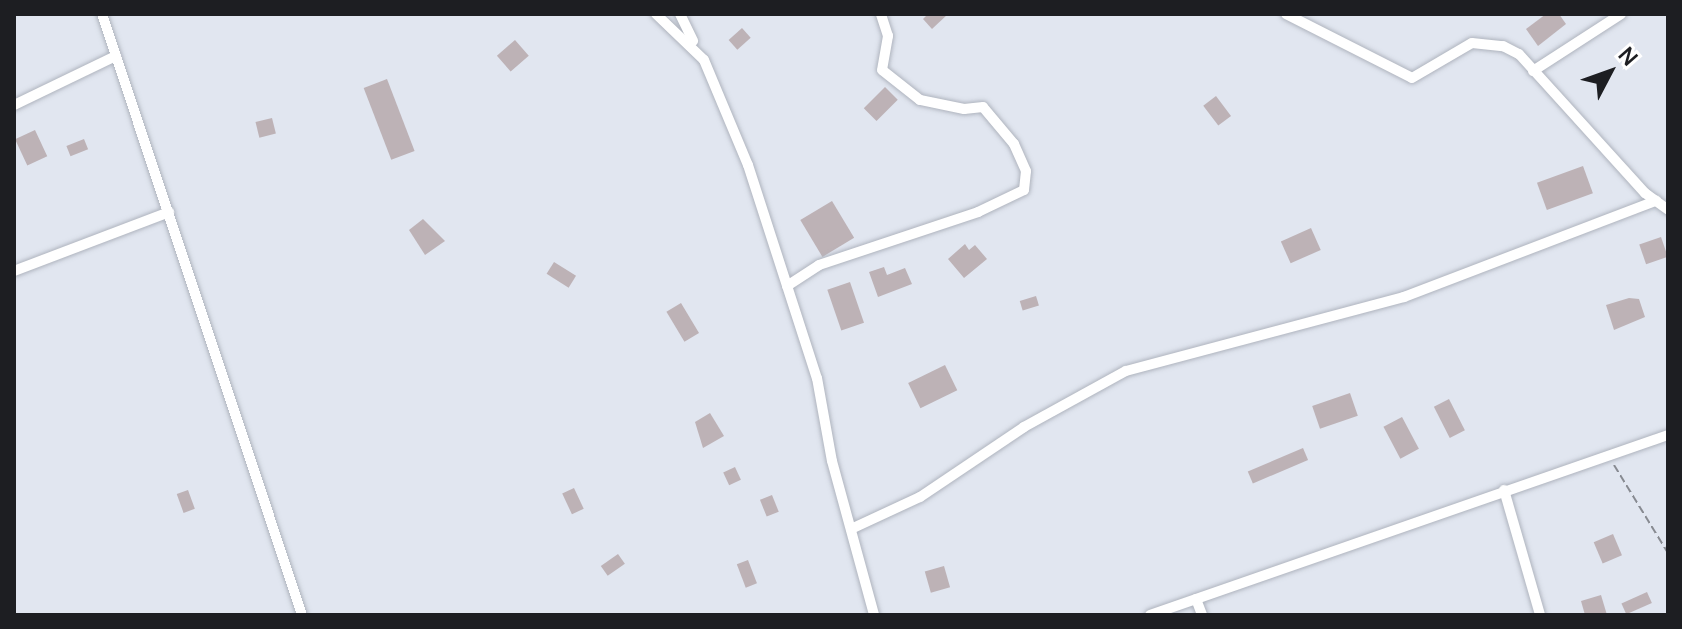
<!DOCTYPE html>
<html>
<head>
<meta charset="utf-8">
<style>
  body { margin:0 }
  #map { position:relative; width:1682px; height:629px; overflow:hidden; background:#e1e6f0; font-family:Manrope,sans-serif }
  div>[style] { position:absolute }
  .building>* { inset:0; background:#bdb2b6; transform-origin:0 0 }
  .path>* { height:2px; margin-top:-1px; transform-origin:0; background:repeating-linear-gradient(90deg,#878a91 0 8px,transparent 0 12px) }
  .roads { filter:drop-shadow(0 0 2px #afb4be) drop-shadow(0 0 2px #afb4be) }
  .minor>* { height:10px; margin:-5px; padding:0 5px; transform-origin:5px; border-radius:5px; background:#fff }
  span { translate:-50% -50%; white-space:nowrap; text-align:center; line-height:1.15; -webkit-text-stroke:6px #fff; paint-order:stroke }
  .frame { position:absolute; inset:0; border:16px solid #1d1e22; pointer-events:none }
  .north { position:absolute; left:1570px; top:32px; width:80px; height:80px; -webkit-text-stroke:6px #fff; paint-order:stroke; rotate:49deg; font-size:22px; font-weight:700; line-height:32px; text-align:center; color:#1d1e22 }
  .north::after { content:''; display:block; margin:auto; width:28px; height:36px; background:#1d1e22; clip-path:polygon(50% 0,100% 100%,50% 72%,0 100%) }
</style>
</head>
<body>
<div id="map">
  <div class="building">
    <i style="clip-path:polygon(928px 14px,948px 14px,932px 29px,923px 19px)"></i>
    <i style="clip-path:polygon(1546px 14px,1559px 14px,1566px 24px,1538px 46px,1526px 29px)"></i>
    <i style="left:742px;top:28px;width:13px;height:18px;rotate:48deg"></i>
    <i style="left:515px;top:40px;width:21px;height:24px;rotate:49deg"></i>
    <i style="left:387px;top:79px;width:77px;height:25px;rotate:69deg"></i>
    <i style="left:885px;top:87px;width:18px;height:30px;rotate:45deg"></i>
    <i style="left:1216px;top:96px;width:25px;height:16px;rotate:53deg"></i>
    <i style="left:272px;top:118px;width:16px;height:17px;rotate:76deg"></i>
    <i style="left:35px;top:130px;width:29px;height:22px;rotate:65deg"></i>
    <i style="left:84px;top:139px;width:11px;height:19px;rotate:68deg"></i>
    <i style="left:1583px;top:166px;width:29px;height:49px;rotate:70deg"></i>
    <i style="left:832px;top:201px;width:43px;height:37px;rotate:59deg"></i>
    <i style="clip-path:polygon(423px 219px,445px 241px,425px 255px,409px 230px)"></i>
    <i style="left:1311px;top:228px;width:24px;height:33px;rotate:66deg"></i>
    <i style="left:1661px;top:237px;width:21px;height:23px;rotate:71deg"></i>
    <i style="clip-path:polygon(965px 244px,969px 250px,975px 245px,987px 259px,964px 278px,948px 259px)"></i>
    <i style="left:554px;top:262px;width:26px;height:14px;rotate:32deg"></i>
    <i style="clip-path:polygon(884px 267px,887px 275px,905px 268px,912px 284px,878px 297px,869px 272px)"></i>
    <i style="left:850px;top:282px;width:43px;height:24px;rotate:71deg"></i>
    <i style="left:1036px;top:296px;width:10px;height:17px;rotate:73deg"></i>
    <i style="clip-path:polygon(1629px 298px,1639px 299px,1645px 317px,1614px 330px,1606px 305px)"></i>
    <i style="left:681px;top:303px;width:35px;height:17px;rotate:59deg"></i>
    <i style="left:945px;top:365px;width:28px;height:41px;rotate:64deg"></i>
    <i style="left:1350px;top:393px;width:24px;height:40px;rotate:71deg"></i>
    <i style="left:1449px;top:399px;width:35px;height:17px;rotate:63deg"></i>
    <i style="clip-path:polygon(710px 413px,724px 436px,703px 448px,695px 422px)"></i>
    <i style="left:1402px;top:417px;width:36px;height:21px;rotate:62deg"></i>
    <i style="left:1303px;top:448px;width:13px;height:60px;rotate:67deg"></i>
    <i style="left:735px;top:467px;width:14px;height:13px;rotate:65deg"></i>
    <i style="left:574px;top:488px;width:23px;height:13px;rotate:65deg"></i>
    <i style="left:188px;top:490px;width:20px;height:12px;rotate:70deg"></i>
    <i style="left:772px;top:495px;width:18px;height:13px;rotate:68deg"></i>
    <i style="left:1613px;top:534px;width:23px;height:21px;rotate:67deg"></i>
    <i style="left:618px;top:554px;width:12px;height:21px;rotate:55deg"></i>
    <i style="left:748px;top:560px;width:25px;height:12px;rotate:69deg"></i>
    <i style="left:944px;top:566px;width:22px;height:20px;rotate:74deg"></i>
    <i style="left:1647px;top:592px;width:12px;height:28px;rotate:66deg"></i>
    <i style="clip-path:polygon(1601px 595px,1607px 615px,1585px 615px,1581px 601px)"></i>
  </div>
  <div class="path">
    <i style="left:1614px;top:465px;width:103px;rotate:58.5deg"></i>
  </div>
  <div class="roads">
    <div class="minor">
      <i style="left:102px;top:14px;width:633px;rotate:71.59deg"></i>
      <i style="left:656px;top:14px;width:66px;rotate:43.8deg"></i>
      <i style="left:704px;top:60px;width:114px;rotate:67.3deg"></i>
      <i style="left:748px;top:165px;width:224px;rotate:72.1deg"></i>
      <i style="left:817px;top:378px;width:84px;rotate:79.8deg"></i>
      <i style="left:832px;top:461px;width:160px;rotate:74.7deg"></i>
      <i style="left:680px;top:14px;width:30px;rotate:64deg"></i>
      <i style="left:1286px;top:14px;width:141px;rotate:26.9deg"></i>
      <i style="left:1412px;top:78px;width:69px;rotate:-30.3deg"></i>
      <i style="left:1472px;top:43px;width:31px;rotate:6deg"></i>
      <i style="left:1503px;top:46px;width:18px;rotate:27deg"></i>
      <i style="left:1519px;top:54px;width:188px;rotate:47.8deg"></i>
      <i style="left:1645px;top:193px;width:29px;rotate:36deg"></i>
      <i style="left:1533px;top:71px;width:105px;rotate:-32.9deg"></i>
      <i style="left:14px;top:105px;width:113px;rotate:-25.7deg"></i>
      <i style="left:14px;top:271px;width:166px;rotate:-20.8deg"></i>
      <i style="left:787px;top:286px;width:38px;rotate:-33deg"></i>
      <i style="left:819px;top:265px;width:168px;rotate:-18.4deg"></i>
      <i style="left:978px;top:212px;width:51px;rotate:-25.6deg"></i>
      <i style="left:1024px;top:190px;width:19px;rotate:-84deg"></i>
      <i style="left:1026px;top:171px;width:30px;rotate:-114deg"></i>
      <i style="left:1014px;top:144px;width:48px;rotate:-130deg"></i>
      <i style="left:983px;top:107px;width:19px;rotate:174deg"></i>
      <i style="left:964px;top:109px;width:45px;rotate:-168.4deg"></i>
      <i style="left:920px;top:100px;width:48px;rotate:-141.7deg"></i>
      <i style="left:882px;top:70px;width:35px;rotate:-80deg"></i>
      <i style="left:888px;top:36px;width:23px;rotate:-108deg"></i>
      <i style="left:1504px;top:490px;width:130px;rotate:73.9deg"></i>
      <i style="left:851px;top:529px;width:76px;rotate:-24.9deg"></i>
      <i style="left:920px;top:497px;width:125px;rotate:-33.9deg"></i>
      <i style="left:1024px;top:427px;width:116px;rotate:-28.8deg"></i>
      <i style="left:1126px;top:371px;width:288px;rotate:-14.9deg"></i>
      <i style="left:1404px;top:297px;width:270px;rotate:-20.9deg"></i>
      <i style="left:1196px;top:599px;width:17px;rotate:69deg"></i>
      <i style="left:1150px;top:615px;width:548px;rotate:-19.16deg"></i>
    </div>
  </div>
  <div class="frame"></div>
  <div class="north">N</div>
</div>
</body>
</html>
